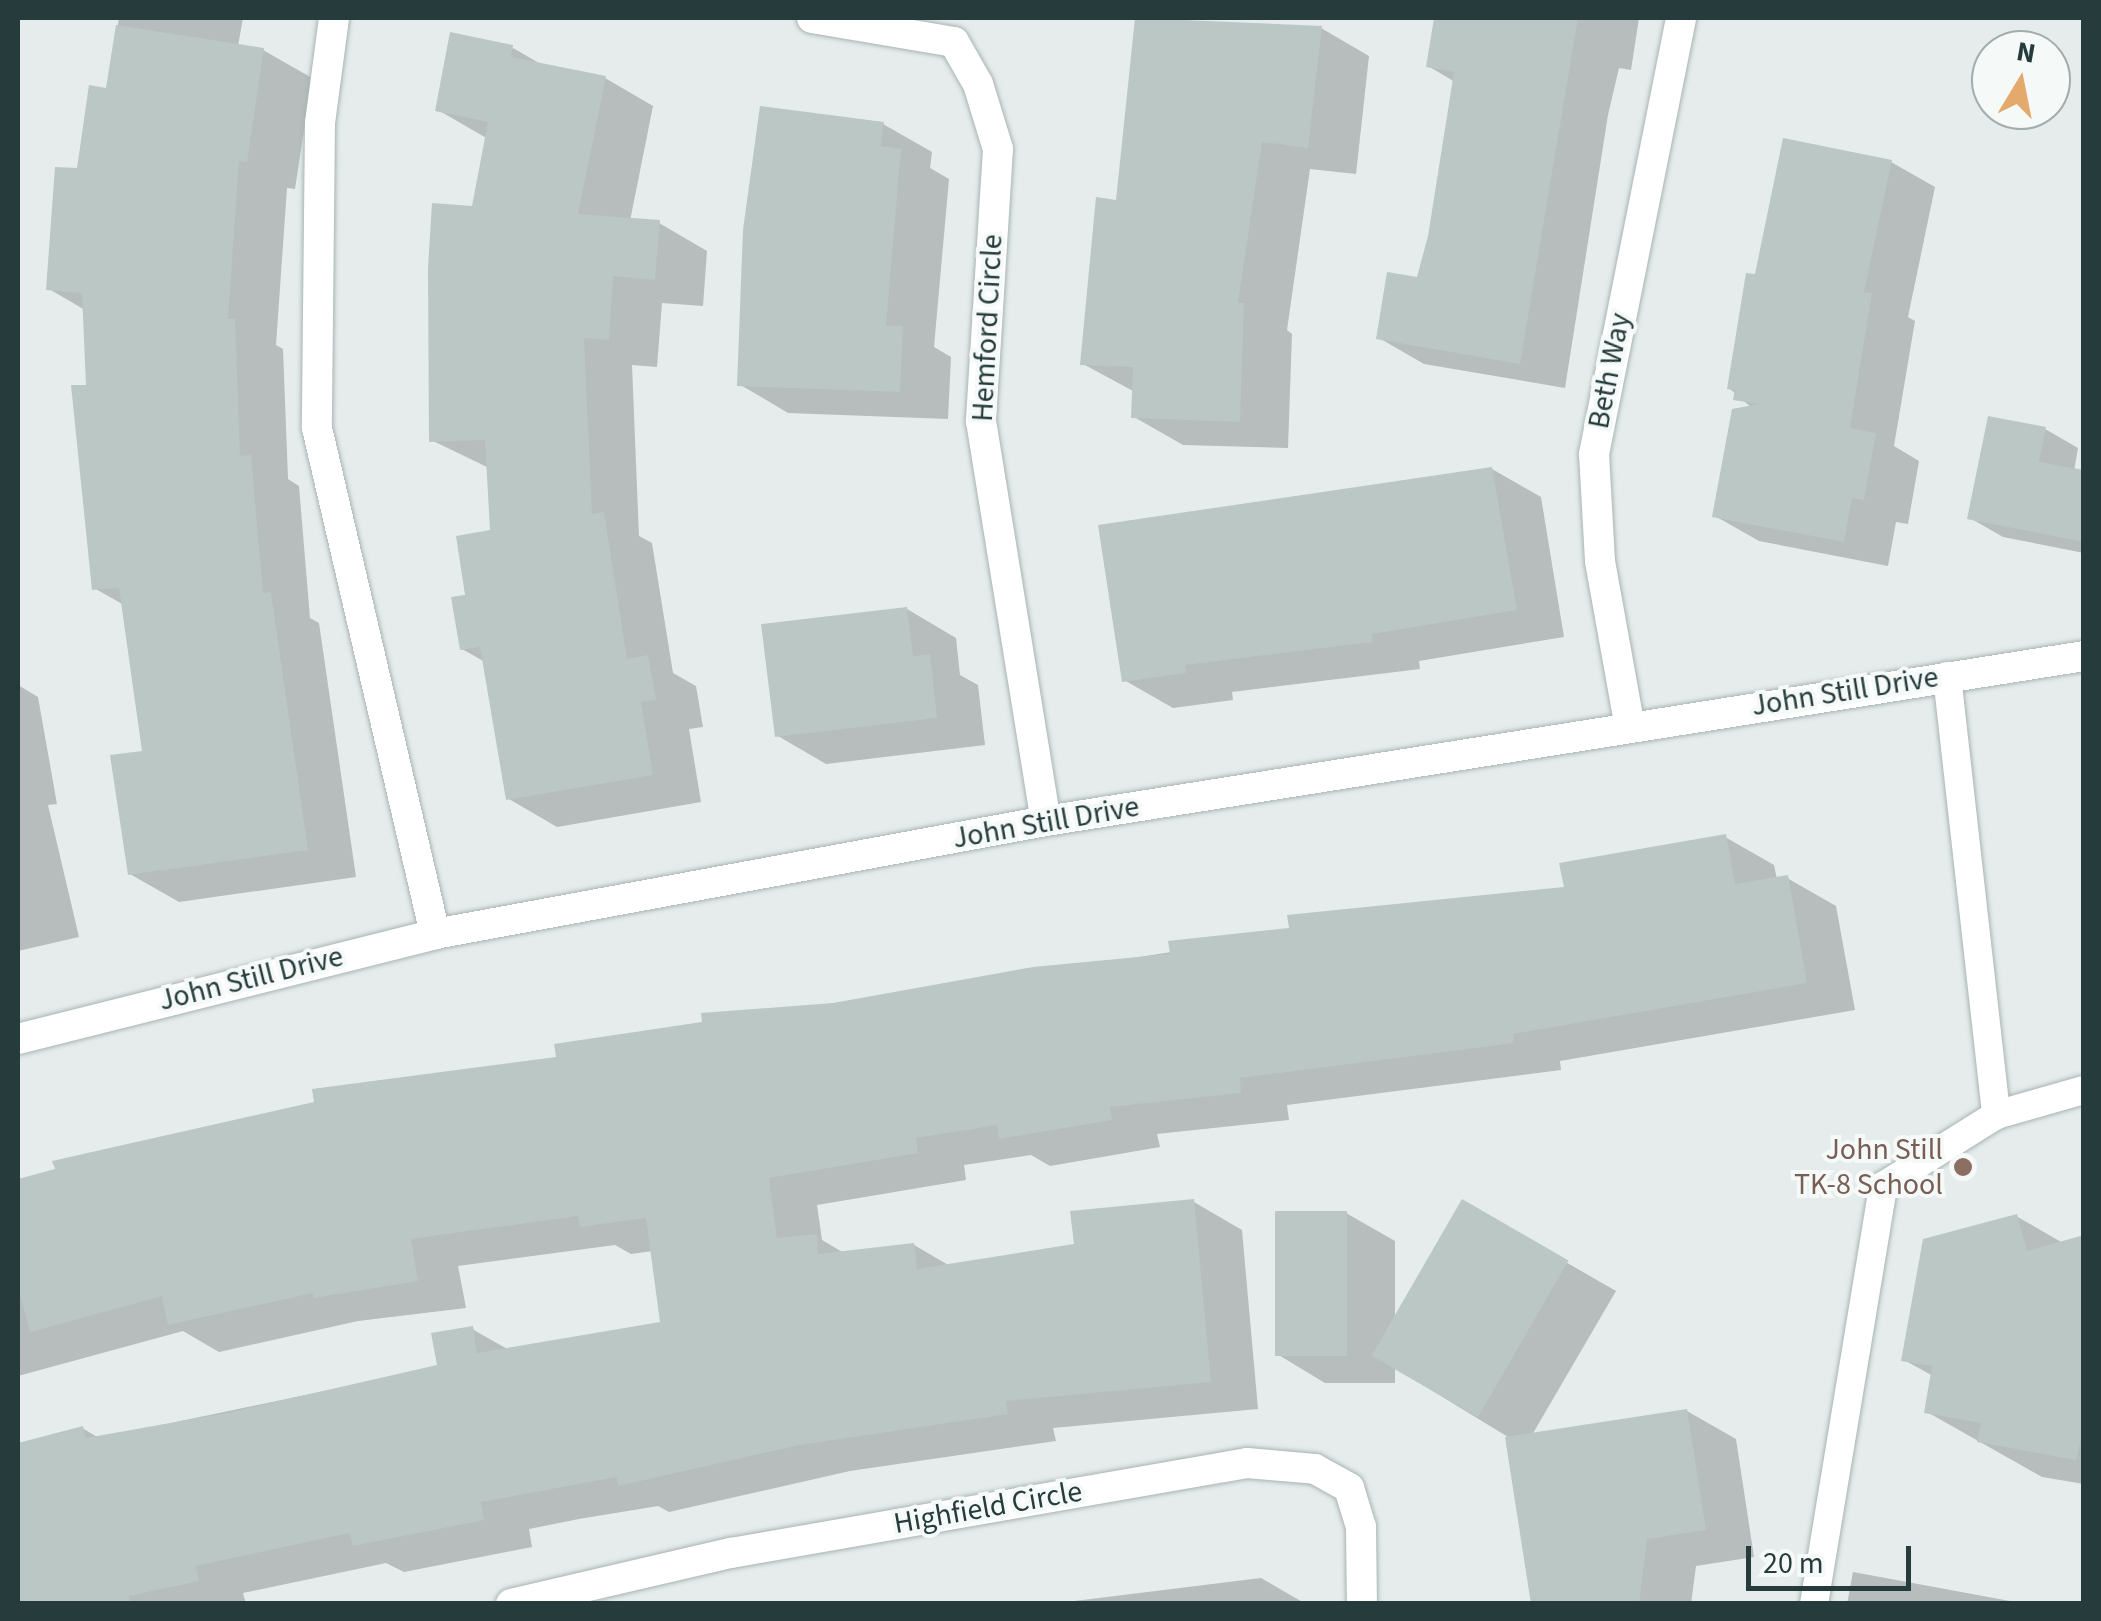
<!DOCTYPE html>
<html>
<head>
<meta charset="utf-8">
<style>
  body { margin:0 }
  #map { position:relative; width:2101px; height:1621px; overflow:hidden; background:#e5eceb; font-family:"Source Sans 3",sans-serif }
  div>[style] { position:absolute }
  .shadow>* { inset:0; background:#0003 }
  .building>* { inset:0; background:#bac7c5; transform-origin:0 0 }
  .roads { filter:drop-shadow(0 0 2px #a8b4b3) drop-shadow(0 0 2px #a8b4b3) }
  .service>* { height:28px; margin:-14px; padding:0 14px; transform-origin:14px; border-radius:14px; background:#fff }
  .minor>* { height:30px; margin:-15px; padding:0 15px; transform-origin:15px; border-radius:15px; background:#fff }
  .tertiary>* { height:30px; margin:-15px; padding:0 15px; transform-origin:15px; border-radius:15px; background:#fff }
  .dots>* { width:28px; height:28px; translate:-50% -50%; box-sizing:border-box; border:5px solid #f5f9f8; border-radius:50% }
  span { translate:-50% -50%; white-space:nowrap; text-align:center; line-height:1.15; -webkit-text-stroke:8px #f5f9f8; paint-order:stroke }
  .street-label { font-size:30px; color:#263c3c }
  .education-label { font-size:30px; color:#785e54 }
  .right { translate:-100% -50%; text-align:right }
  .frame { position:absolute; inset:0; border:20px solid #263c3c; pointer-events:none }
  .north { position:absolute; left:1971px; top:30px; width:100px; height:100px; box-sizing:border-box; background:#f5f9f8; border:2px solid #a2adad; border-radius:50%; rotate:10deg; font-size:28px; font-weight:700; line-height:40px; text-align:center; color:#263c3c }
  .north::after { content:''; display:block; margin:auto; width:35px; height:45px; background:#e3aa6b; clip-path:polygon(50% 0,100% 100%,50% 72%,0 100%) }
  .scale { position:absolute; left:1746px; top:1546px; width:165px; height:45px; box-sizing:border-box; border:5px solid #263c3c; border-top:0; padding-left:12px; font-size:30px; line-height:35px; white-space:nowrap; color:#263c3c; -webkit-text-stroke:8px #f5f9f8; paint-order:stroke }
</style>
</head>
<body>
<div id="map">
  <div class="shadow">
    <i style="clip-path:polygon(119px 18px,243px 18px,238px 46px,263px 50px,312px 78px,295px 189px,287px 188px,276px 345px,283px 349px,288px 479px,299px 486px,310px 618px,319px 623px,356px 877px,179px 902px,130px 874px,144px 753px,124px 605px,94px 588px,85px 310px,49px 289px,79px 171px,108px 90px)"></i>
    <i style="clip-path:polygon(1137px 18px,1321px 28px,1369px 56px,1356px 174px,1310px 169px,1287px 330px,1292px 334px,1288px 448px,1183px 445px,1134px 417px,1135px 392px,1083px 364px,1118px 203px)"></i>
    <i style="clip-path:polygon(1438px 18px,1639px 18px,1631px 70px,1619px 68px,1608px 115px,1565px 388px,1424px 364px,1379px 338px,1419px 280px,1431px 237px,1455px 82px,1428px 66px)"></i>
    <i style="clip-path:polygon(513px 48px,544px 66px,605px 78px,653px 106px,630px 221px,659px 223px,707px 251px,703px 306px,662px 303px,657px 367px,632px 365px,639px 536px,652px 543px,673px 673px,696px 686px,703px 727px,689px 729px,701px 802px,557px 827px,509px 799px,485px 662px,462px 649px,468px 597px,492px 532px,489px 468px,431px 440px,488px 139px,438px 110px)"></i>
    <i style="clip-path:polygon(883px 124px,932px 152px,930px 168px,949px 179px,934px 347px,951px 357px,948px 419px,788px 413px,739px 384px)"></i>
    <i style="clip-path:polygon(1891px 162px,1935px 187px,1908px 317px,1915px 321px,1894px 446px,1919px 461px,1908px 524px,1896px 522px,1888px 566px,1759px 541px,1715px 516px,1752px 408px,1729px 388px,1757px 277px)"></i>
    <i style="clip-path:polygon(2045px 429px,2078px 448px,2074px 471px,2084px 473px,2084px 553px,2003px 537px,1970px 518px)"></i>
    <i style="clip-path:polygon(1492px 469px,1541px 497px,1564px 637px,1419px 661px,1420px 669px,1232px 692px,1233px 700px,1173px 708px,1124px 680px)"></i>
    <i style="clip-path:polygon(907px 609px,956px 638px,960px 675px,978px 685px,985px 745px,826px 764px,778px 736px)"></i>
    <i style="clip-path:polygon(18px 685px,38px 697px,57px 804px,48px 805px,79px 937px,18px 951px)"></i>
    <i style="clip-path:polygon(1725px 837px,1774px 865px,1777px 880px,1787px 878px,1836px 906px,1855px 1010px,1560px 1061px,1561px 1070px,1287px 1105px,1289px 1120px,1157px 1134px,1160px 1147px,1050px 1166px,1031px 1155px,964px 1165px,966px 1180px,817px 1205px,822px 1240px,844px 1253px,914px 1245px,950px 1266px,1076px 1246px,1194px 1202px,1242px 1230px,1258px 1409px,1053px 1428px,1056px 1441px,850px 1471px,669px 1512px,658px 1506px,579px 1519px,529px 1529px,532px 1547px,404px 1572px,386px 1563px,243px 1593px,246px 1604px,18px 1604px,18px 1446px,82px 1428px,99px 1438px,439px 1367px,472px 1329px,509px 1350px,663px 1324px,653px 1251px,631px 1254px,615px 1245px,458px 1266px,466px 1308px,358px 1321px,219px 1352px,183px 1331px,18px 1376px,18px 1182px,559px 1059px,833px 1005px,1566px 890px)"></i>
    <i style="clip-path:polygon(1463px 1203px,1616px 1291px,1532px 1435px,1687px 1411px,1736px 1439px,1754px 1557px,1696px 1566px,1691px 1604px,1533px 1604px,1508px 1437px,1395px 1368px,1395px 1383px,1325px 1383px,1277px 1354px,1346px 1213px,1395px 1241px,1395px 1320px)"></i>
    <i style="clip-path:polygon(2016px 1216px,2063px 1243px,2084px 1237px,2084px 1484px,2042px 1477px,1927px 1412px,1933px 1376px,1904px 1360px)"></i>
    <i style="clip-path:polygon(1853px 1572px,2010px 1601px,2014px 1604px,1847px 1604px)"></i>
    <i style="clip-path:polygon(1261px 1578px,1306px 1604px,1050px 1604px)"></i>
  </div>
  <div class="building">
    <i style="clip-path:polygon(1135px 18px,1322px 26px,1308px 148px,1262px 142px,1238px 303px,1244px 303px,1240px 422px,1131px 418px,1133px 367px,1080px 365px,1096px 197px,1116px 200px)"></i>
    <i style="clip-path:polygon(1434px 18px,1578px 18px,1520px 364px,1376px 339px,1387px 272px,1417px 277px,1428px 236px,1454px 72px,1426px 67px)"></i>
    <i style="clip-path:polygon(116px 25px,264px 48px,247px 162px,239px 161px,228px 319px,235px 319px,240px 456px,251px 455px,263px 593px,271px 592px,308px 850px,128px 875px,110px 755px,142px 751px,119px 588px,92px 590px,71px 385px,86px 385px,82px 293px,46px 290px,55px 167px,77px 168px,89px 85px,106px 88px)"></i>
    <i style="clip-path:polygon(450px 32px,513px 45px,511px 57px,606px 76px,578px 214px,660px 220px,655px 280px,613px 276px,609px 340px,584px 338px,592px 514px,604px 512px,627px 659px,648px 655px,656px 700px,641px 702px,653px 775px,506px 800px,480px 647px,460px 650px,451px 597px,465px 595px,456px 536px,490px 530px,485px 440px,429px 442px,428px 268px,432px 203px,472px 206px,488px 122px,435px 111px)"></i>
    <i style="clip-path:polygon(760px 106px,884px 122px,881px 146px,901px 149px,886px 326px,903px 326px,900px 392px,737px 386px,743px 230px)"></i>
    <i style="clip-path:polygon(1783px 138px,1892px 160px,1864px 292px,1872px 293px,1850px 428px,1876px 433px,1864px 500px,1852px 498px,1844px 542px,1712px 517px,1732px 409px,1759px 404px,1733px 400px,1735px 390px,1727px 389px,1746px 273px,1755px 274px)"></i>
    <i style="clip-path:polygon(1988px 416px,2046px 427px,2039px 462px,2084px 470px,2084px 542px,1967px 519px)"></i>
    <i style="clip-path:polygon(1492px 467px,1517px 610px,1372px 634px,1372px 642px,1185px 665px,1186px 673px,1122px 682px,1098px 525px)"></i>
    <i style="clip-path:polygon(907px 607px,913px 656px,930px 654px,937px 718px,775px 737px,761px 624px)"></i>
    <i style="clip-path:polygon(1726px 834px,1735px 884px,1788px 875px,1807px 983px,1513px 1034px,1514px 1043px,1240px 1078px,1241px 1093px,1110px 1107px,1112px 1120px,999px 1139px,997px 1125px,916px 1138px,918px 1153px,769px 1178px,777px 1238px,817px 1234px,818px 1254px,914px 1243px,917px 1269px,1074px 1244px,1070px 1211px,1194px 1199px,1211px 1382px,1006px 1401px,1008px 1414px,800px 1445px,618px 1486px,617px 1477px,481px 1502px,484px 1520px,353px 1546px,349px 1533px,196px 1566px,199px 1581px,129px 1596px,131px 1604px,18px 1604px,18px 1443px,83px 1426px,86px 1438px,227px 1413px,437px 1365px,431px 1333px,473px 1326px,477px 1353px,660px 1322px,646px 1218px,580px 1227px,578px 1216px,411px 1239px,418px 1281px,314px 1298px,313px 1293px,168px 1325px,162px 1296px,30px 1332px,18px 1287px,18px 1179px,55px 1169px,52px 1161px,314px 1102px,312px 1089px,556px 1057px,554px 1044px,702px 1022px,701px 1013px,833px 1003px,1033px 967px,1170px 954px,1168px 941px,1289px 928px,1287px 915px,1564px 887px,1559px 863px)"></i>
    <i style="left:1462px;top:1199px;width:123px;height:181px;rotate:30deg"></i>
    <i style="left:1275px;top:1211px;width:72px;height:145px"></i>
    <i style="clip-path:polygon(2017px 1214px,2027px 1251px,2084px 1235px,2084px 1427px,2076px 1460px,1977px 1442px,1981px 1423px,1924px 1413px,1932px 1366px,1901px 1361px,1923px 1239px)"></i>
    <i style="clip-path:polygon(1687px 1409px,1706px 1530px,1647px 1539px,1639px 1604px,1531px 1604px,1505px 1437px)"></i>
  </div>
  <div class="roads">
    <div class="service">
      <i style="left:1947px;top:676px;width:442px;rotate:83.6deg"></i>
      <i style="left:1814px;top:1604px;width:424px;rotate:-80.6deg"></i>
      <i style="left:1883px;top:1186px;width:133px;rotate:-32.1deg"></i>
      <i style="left:1996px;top:1115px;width:91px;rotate:-15.9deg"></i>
    </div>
    <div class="minor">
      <i style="left:334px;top:18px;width:106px;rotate:97.6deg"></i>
      <i style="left:320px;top:123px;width:305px;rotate:90.6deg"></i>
      <i style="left:317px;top:428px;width:520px;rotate:76.87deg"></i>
      <i style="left:812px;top:18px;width:144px;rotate:9.6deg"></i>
      <i style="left:954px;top:42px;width:48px;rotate:60.3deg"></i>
      <i style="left:978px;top:84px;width:68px;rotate:72.9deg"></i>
      <i style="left:998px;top:149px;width:273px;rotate:93.6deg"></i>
      <i style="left:981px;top:421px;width:405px;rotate:80.8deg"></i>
      <i style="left:1630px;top:728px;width:170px;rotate:-100.2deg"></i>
      <i style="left:1600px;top:561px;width:107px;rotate:-93.2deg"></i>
      <i style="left:1594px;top:454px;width:445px;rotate:-78.7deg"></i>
      <i style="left:511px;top:1604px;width:226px;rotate:-13.1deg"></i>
      <i style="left:731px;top:1553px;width:524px;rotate:-9.89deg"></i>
      <i style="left:1247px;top:1463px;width:68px;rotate:5deg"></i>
      <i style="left:1315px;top:1469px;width:39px;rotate:29deg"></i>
      <i style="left:1349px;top:1488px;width:41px;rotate:72.9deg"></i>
      <i style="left:1361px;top:1527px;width:77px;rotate:89.3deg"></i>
    </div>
    <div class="tertiary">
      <i style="left:18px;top:1039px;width:430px;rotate:-14.1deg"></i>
      <i style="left:435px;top:934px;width:621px;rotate:-10.48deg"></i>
      <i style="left:1046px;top:821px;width:1051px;rotate:-9.03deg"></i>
    </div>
  </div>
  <div class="dots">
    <i style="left:1963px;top:1167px;background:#8d6e63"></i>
  </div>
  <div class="street-label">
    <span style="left:988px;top:328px;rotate:-87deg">Hemford Circle</span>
    <span style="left:1610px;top:371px;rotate:-79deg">Beth Way</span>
    <span style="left:1845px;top:692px;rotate:-9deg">John Still Drive</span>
    <span style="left:1046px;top:823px;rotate:-10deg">John Still Drive</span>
    <span style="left:251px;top:979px;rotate:-14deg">John Still Drive</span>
    <span style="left:988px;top:1508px;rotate:-10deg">Highfield Circle</span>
  </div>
  <div class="education-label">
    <span class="right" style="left:1943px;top:1167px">John Still<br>TK-8 School</span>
  </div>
  <div class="frame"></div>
  <div class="north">N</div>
  <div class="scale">20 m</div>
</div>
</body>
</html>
